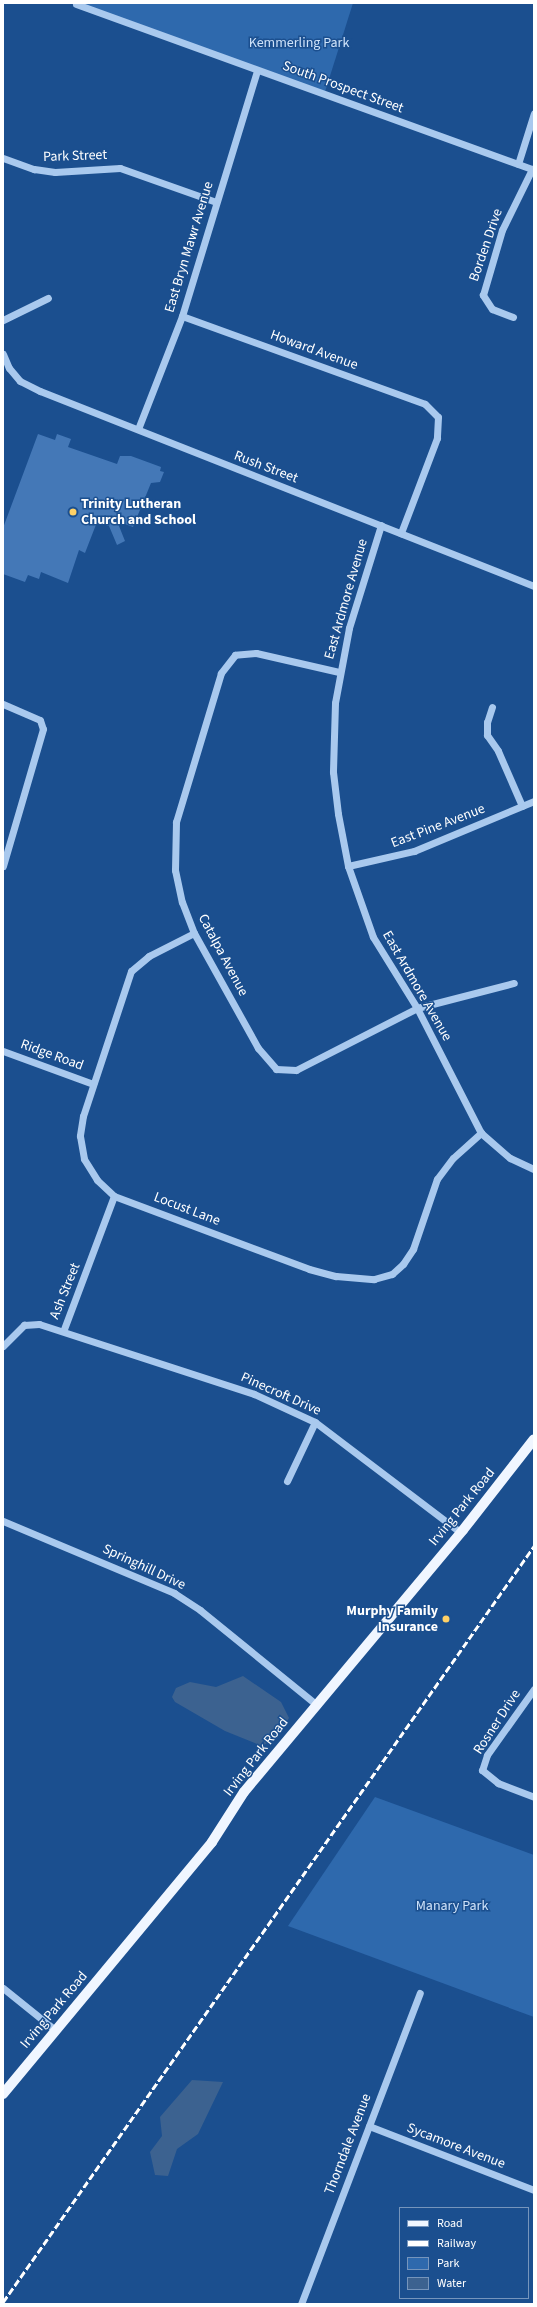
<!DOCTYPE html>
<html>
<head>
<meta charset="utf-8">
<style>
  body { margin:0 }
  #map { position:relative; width:537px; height:2307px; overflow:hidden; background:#1b4f8f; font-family:"Source Sans 3",sans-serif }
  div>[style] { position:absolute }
  .green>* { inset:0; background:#2e69ad }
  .water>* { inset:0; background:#3c6290 }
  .building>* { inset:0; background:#4478b7 }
  .minor>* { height:7px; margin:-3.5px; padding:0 3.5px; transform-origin:3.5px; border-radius:3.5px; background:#a9c9ee }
  .major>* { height:10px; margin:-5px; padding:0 5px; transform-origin:5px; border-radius:5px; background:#f0f6ff }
  .rail>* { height:2.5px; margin-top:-1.25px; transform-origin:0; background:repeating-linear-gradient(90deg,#fff 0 7px,transparent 0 10px) }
  .dots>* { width:11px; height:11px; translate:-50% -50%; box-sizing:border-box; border:2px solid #1b4f8f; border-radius:50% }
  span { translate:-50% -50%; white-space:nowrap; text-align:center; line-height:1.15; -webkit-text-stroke:3px #1b4f8f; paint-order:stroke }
  .park-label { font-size:14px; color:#cfe3fa }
  .street-label { font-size:14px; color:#fff }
  .poi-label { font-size:14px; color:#fff; font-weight:700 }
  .left { translate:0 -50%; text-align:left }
  .right { translate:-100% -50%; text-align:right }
  .frame { position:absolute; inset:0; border:4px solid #fff; pointer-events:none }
  .legend { position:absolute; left:399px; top:2207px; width:130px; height:92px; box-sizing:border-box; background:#1b4f8f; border:1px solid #7695bc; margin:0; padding:5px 7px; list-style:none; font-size:12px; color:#fff }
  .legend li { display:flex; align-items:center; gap:8px; height:20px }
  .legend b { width:20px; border:1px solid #7695bc }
</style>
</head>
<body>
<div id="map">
  <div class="green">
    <i style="clip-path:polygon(74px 3px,353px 3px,324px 95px)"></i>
    <i style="clip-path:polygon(375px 1797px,534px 1855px,534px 2017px,288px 1926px)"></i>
  </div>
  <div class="water">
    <i style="clip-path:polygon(243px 1676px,281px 1702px,289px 1718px,276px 1738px,262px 1746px,225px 1731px,175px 1702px,172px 1697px,176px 1688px,190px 1682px,216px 1687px)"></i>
    <i style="clip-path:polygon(192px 2080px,223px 2082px,198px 2134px,177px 2149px,168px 2176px,155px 2175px,150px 2152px,162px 2136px,160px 2117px)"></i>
  </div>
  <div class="building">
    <i style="clip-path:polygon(38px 434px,55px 440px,57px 434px,71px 439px,68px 447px,117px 464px,120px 456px,131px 456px,161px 467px,160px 471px,164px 472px,160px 482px,151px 483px,133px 527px,117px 521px,125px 541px,117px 545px,109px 526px,97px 522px,85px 553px,79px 550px,68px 583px,41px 572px,39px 579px,28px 575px,25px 582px,3px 574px,3px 528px)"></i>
  </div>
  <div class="minor">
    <i style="left:76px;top:4px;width:487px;rotate:19.9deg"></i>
    <i style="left:3px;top:158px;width:33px;rotate:20deg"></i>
    <i style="left:34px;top:169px;width:21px;rotate:8deg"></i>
    <i style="left:55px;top:172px;width:65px;rotate:-3.5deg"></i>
    <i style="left:120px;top:168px;width:102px;rotate:19.5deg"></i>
    <i style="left:518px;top:164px;width:53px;rotate:-72.6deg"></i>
    <i style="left:182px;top:316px;width:258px;rotate:19.9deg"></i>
    <i style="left:425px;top:404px;width:18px;rotate:45deg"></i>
    <i style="left:438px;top:417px;width:21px;rotate:93deg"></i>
    <i style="left:437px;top:438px;width:102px;rotate:110.8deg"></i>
    <i style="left:513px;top:317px;width:22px;rotate:-159deg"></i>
    <i style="left:492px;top:309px;width:17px;rotate:-123deg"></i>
    <i style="left:483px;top:295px;width:68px;rotate:-73.7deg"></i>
    <i style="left:502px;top:230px;width:68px;rotate:-63.8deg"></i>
    <i style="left:3px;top:320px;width:50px;rotate:-26.1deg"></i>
    <i style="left:3px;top:354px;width:15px;rotate:67deg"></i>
    <i style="left:9px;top:368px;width:17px;rotate:50deg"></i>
    <i style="left:20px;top:381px;width:22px;rotate:27deg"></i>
    <i style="left:40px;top:391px;width:531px;rotate:21.54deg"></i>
    <i style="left:138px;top:429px;width:121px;rotate:-68.7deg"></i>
    <i style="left:182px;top:316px;width:256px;rotate:-73deg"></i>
    <i style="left:381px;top:525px;width:108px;rotate:107.3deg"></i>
    <i style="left:349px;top:628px;width:76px;rotate:100.6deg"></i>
    <i style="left:335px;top:703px;width:69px;rotate:91.7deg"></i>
    <i style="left:333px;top:772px;width:42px;rotate:83.2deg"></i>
    <i style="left:338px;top:814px;width:53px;rotate:79.1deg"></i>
    <i style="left:348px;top:866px;width:75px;rotate:70.6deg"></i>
    <i style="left:373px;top:937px;width:84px;rotate:58.2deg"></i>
    <i style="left:417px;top:1008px;width:140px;rotate:62.9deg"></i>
    <i style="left:481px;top:1133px;width:38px;rotate:41deg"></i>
    <i style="left:510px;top:1158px;width:26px;rotate:25deg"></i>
    <i style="left:339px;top:672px;width:85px;rotate:-167.1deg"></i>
    <i style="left:256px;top:653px;width:21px;rotate:175deg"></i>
    <i style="left:235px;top:655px;width:23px;rotate:128deg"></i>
    <i style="left:221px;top:673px;width:156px;rotate:106.8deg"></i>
    <i style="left:176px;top:822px;width:48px;rotate:91.2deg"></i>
    <i style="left:175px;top:870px;width:33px;rotate:78deg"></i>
    <i style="left:182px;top:902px;width:33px;rotate:69deg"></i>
    <i style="left:194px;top:933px;width:132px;rotate:60.9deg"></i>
    <i style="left:258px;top:1048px;width:28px;rotate:49deg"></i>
    <i style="left:276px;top:1069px;width:20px;rotate:3deg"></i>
    <i style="left:296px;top:1070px;width:136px;rotate:-27.1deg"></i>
    <i style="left:417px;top:1008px;width:100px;rotate:-14.5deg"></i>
    <i style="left:3px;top:704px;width:40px;rotate:23.4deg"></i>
    <i style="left:40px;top:720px;width:9px;rotate:72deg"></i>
    <i style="left:43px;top:729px;width:143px;rotate:106.3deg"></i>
    <i style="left:492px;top:707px;width:16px;rotate:108deg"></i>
    <i style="left:487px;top:722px;width:13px;rotate:90deg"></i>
    <i style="left:487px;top:735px;width:19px;rotate:55deg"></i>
    <i style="left:498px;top:751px;width:60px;rotate:66.4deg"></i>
    <i style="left:348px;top:866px;width:68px;rotate:-12.8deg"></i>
    <i style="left:414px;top:851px;width:130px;rotate:-22.6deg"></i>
    <i style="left:194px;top:933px;width:51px;rotate:152.9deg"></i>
    <i style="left:149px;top:956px;width:23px;rotate:140deg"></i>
    <i style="left:131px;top:971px;width:153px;rotate:108.3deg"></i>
    <i style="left:83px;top:1116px;width:20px;rotate:99deg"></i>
    <i style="left:80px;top:1136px;width:23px;rotate:80deg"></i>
    <i style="left:84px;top:1159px;width:25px;rotate:58deg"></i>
    <i style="left:97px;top:1180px;width:23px;rotate:43deg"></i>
    <i style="left:114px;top:1196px;width:208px;rotate:20.5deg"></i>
    <i style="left:309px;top:1269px;width:28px;rotate:15deg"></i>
    <i style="left:336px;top:1276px;width:38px;rotate:5deg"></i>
    <i style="left:374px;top:1279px;width:19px;rotate:-16deg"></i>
    <i style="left:392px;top:1274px;width:15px;rotate:-42deg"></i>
    <i style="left:403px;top:1264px;width:18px;rotate:-56deg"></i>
    <i style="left:413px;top:1249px;width:74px;rotate:-71.1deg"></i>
    <i style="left:437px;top:1179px;width:26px;rotate:-53deg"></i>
    <i style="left:453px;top:1158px;width:38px;rotate:-42deg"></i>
    <i style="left:3px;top:1051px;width:96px;rotate:20.1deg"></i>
    <i style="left:64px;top:1329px;width:142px;rotate:-69.4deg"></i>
    <i style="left:3px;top:1346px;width:30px;rotate:-45deg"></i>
    <i style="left:24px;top:1325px;width:15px;rotate:-4deg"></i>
    <i style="left:39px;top:1324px;width:226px;rotate:18deg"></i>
    <i style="left:254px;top:1394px;width:67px;rotate:24.7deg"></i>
    <i style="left:315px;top:1422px;width:183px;rotate:37.2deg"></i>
    <i style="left:287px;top:1481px;width:65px;rotate:-64.6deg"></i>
    <i style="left:3px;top:1521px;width:186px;rotate:22.8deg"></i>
    <i style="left:174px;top:1593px;width:31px;rotate:33deg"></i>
    <i style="left:200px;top:1610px;width:151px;rotate:39.1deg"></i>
    <i style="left:534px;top:1689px;width:81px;rotate:125.5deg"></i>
    <i style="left:487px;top:1755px;width:16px;rotate:108deg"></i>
    <i style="left:482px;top:1770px;width:21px;rotate:39deg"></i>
    <i style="left:498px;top:1783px;width:39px;rotate:21deg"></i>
    <i style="left:3px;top:1988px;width:67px;rotate:38.9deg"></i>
    <i style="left:369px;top:2126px;width:177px;rotate:21.2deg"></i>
    <i style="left:301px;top:2304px;width:333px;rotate:-69.1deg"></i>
  </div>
  <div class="major">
    <i style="left:3px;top:2094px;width:327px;rotate:-50.3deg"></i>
    <i style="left:212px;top:1842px;width:59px;rotate:-57.4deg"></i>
    <i style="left:244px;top:1792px;width:341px;rotate:-50.1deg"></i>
    <i style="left:463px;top:1530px;width:115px;rotate:-52deg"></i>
  </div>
  <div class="rail">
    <i style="left:3px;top:2302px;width:924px;rotate:-54.92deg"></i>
  </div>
  <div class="dots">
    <i style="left:73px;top:512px;background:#ffd166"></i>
    <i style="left:446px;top:1619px;background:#ffd166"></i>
  </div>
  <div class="park-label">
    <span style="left:299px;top:43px">Kemmerling Park</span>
    <span style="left:452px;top:1906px">Manary Park</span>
  </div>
  <div class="street-label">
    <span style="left:343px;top:87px;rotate:20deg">South Prospect Street</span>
    <span style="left:75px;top:156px;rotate:-2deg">Park Street</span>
    <span style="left:486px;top:245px;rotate:-71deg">Borden Drive</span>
    <span style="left:189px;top:247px;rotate:-73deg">East Bryn Mawr Avenue</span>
    <span style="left:314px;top:350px;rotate:20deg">Howard Avenue</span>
    <span style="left:266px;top:467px;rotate:21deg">Rush Street</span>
    <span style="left:346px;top:599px;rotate:-74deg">East Ardmore Avenue</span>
    <span style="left:438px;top:826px;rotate:-21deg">East Pine Avenue</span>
    <span style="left:223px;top:955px;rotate:62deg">Catalpa Avenue</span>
    <span style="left:417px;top:986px;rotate:60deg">East Ardmore Avenue</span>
    <span style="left:52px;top:1055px;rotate:20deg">Ridge Road</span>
    <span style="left:187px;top:1209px;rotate:21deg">Locust Lane</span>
    <span style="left:65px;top:1291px;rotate:-68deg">Ash Street</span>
    <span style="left:281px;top:1394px;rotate:24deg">Pinecroft Drive</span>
    <span style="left:462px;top:1507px;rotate:-51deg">Irving Park Road</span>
    <span style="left:144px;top:1567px;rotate:25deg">Springhill Drive</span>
    <span style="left:497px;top:1722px;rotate:-57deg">Rosner Drive</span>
    <span style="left:256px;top:1757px;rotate:-52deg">Irving Park Road</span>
    <span style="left:54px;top:2010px;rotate:-50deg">Irving Park Road</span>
    <span style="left:348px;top:2144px;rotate:-69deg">Thorndale Avenue</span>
    <span style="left:456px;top:2146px;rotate:21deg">Sycamore Avenue</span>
  </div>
  <div class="poi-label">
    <span class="left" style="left:81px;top:512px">Trinity Lutheran<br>Church and School</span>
    <span class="right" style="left:438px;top:1619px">Murphy Family<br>Insurance</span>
  </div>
  <div class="frame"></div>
  <ul class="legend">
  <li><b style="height:5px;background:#f0f6ff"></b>Road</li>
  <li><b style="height:5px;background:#fff"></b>Railway</li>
  <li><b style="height:11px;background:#2e69ad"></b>Park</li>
  <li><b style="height:11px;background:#3c6290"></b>Water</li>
  </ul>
</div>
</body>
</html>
